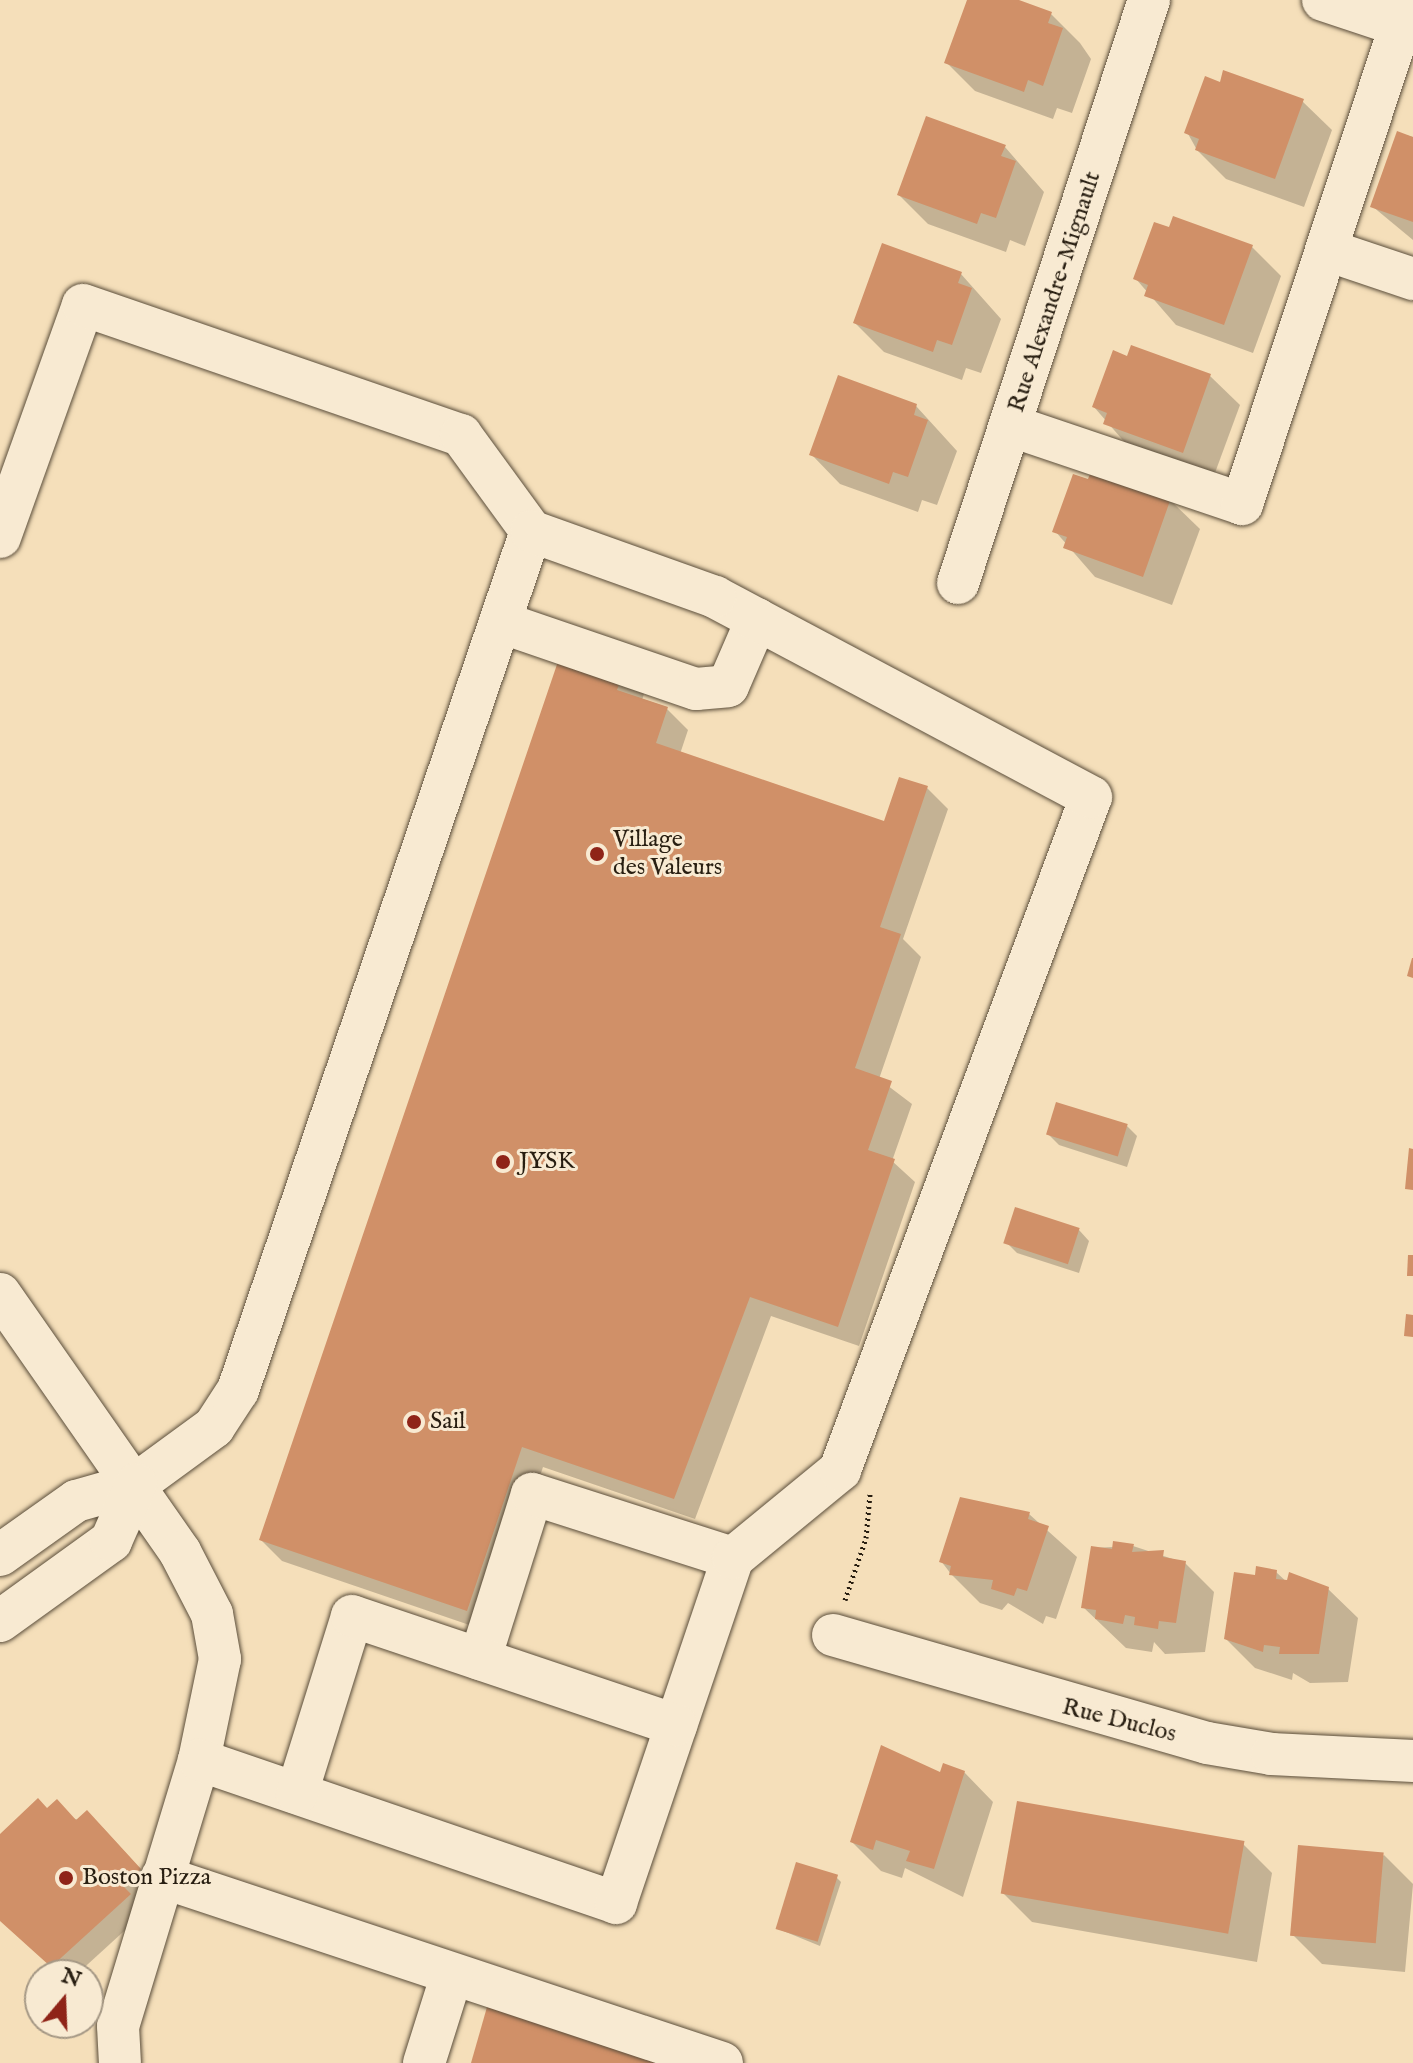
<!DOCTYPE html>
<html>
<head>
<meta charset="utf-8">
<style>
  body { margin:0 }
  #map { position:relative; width:1413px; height:2063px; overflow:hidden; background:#f5dfba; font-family:"IM FELL English",serif }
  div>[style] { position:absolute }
  .shadow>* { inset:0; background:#0003 }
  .building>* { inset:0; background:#d09068; transform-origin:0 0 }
  .path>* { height:5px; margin-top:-2.5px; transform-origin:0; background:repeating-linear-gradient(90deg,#281e11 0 2px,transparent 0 6px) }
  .roads { filter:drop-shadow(0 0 2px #5b4e3b) drop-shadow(0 0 2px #5b4e3b) }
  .minor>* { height:42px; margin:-21px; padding:0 21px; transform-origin:21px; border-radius:21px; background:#f8ead2 }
  .dots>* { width:22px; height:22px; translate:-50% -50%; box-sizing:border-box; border:4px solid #f8ead2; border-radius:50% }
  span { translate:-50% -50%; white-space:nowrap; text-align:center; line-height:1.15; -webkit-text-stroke:6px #f8ead2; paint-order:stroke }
  .street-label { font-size:24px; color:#281e11 }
  .poi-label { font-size:24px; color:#281e11 }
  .left { translate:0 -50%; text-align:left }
  .north { position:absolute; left:24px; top:1959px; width:80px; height:80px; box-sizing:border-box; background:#f8ead2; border:2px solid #a59885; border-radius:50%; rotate:19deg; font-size:22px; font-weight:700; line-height:32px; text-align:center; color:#281e11 }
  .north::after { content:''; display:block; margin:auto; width:28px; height:36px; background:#8f2418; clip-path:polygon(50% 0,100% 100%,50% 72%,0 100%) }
</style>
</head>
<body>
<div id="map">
  <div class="shadow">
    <i style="clip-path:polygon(969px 0,1013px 0,1051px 14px,1080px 43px,1091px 59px,1072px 113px,1057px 108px,1053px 119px,975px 91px,946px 62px)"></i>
    <i style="clip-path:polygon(1221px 84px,1302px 101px,1332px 130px,1304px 207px,1226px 179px,1197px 150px,1187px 132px)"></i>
    <i style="clip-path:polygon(1398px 133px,1413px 137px,1413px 240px,1372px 206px)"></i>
    <i style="clip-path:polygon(1005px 147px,1044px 192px,1025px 246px,1010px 240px,1006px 252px,928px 224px,899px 195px)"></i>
    <i style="clip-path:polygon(1252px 247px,1281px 276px,1253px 353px,1176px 325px,1136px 279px)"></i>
    <i style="clip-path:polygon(961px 274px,1001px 319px,981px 373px,966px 368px,962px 380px,884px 352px,855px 323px)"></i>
    <i style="clip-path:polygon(1210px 376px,1240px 405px,1212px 481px,1134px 453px,1094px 407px)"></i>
    <i style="clip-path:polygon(916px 406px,957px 451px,937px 505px,922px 500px,918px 512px,840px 484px,811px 454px)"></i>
    <i style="clip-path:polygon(1170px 500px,1200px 529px,1172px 605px,1095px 577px,1055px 531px)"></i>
    <i style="clip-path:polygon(568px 637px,649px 679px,642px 700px,667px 709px,688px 730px,680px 754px,885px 824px,927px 788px,948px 809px,903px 939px,921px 957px,879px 1079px,912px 1104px,892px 1161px,915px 1182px,859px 1346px,771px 1316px,695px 1519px,543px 1467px,487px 1631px,282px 1561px,261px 1540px)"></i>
    <i style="clip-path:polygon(1127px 1126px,1137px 1136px,1127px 1167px,1059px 1145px,1048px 1134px)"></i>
    <i style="clip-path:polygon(1079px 1230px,1089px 1241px,1079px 1273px,1017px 1253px,1006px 1242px)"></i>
    <i style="clip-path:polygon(961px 1499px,1029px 1514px,1077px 1557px,1056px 1619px,1046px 1616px,1043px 1624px,1008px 1603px,1002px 1610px,980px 1603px,951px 1574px,941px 1561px)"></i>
    <i style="clip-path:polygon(1133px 1546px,1185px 1563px,1214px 1592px,1205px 1652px,1165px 1654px,1154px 1642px,1152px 1652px,1126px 1648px,1083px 1607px,1093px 1548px)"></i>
    <i style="clip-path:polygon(1276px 1572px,1289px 1584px,1328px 1589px,1358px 1618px,1348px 1682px,1310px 1683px,1293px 1673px,1292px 1680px,1255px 1668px,1226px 1639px,1256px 1577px)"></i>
    <i style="clip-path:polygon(964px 1772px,993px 1802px,963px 1897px,905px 1868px,902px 1878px,881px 1871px,852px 1842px,941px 1774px)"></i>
    <i style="clip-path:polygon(48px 1810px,103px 1828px,156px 1886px,145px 1912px,76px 1975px,61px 1975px,0 1917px,0 1836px)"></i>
    <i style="clip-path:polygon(1243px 1844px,1272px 1873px,1257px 1962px,1032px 1922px,1003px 1893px)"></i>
    <i style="clip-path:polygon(1384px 1855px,1413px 1884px,1405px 1972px,1322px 1964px,1293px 1935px)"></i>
    <i style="clip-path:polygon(836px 1877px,841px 1882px,820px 1946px,776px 1928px)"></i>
  </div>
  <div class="building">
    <i style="clip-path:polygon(967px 0,1019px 0,1052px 12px,1048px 23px,1063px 28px,1043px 86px,1028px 80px,1024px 92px,944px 63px)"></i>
    <i style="clip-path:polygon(1223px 70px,1304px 99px,1275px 179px,1195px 150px,1199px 139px,1184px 133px,1205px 76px,1220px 82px)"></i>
    <i style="clip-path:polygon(926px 116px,1006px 145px,1001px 156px,1016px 161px,996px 218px,981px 213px,977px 224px,897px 195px)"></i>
    <i style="clip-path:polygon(1397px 131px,1413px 137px,1413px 222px,1370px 207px)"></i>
    <i style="clip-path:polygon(1173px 216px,1253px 245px,1224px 325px,1144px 296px,1148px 285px,1133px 279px,1154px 222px,1169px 227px)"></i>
    <i style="clip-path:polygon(882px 243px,962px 272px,958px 283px,972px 288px,952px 345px,937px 340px,933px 352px,853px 323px)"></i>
    <i style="clip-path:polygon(1131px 345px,1211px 374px,1183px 453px,1103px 424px,1107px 413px,1092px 407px,1113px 350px,1127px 356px)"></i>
    <i style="clip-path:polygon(838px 375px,917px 404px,914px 415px,928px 420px,908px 477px,893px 472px,889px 484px,809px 455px)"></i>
    <i style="clip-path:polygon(1092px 469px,1171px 498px,1143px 577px,1063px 548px,1067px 537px,1052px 532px,1073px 474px,1088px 479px)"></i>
    <i style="clip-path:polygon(567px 635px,629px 656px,617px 690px,668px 707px,656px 743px,884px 821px,899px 777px,928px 786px,880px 927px,901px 934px,855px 1068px,892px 1081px,868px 1150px,895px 1159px,838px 1327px,750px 1297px,674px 1499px,522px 1447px,467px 1611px,259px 1540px)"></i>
    <i style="clip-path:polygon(1412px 958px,1413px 958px,1413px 978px,1407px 976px)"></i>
    <i style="left:1056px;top:1102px;width:75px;height:34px;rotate:17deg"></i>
    <i style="clip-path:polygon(1409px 1148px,1413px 1149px,1413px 1190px,1405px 1189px)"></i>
    <i style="left:1015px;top:1207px;width:68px;height:38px;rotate:18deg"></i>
    <i style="clip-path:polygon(1408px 1255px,1413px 1255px,1413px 1276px,1407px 1276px)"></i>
    <i style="clip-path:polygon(1406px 1314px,1413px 1315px,1413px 1337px,1404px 1336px)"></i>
    <i style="clip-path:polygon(960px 1497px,1030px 1512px,1028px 1519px,1049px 1526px,1027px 1591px,1017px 1588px,1014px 1596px,991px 1589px,993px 1580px,949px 1575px,951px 1566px,939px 1562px)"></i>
    <i style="clip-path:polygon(1113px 1541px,1134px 1544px,1132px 1552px,1164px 1550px,1163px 1557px,1186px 1561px,1176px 1623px,1159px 1621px,1158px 1629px,1134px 1625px,1135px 1617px,1125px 1615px,1123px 1624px,1095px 1619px,1096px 1610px,1081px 1608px,1091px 1546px,1112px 1549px)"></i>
    <i style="clip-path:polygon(1256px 1566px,1277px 1570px,1276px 1579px,1287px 1580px,1289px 1572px,1329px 1587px,1319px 1654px,1279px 1654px,1280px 1647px,1264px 1645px,1263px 1652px,1224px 1639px,1234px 1572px,1255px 1575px)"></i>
    <i style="clip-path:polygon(881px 1745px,940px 1772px,943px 1763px,965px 1771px,934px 1869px,906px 1861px,910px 1851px,876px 1840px,873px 1850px,850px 1842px)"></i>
    <i style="clip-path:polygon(38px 1798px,47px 1808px,57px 1799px,76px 1820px,87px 1810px,141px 1869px,123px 1886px,131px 1894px,51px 1967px,0 1921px,0 1834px)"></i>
    <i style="left:1017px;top:1801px;width:231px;height:94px;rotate:10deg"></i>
    <i style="left:1298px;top:1845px;width:86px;height:91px;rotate:5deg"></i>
    <i style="left:796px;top:1862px;width:44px;height:70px;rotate:17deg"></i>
    <i style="clip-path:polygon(487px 2007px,678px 2062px,677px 2063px,471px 2063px)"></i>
  </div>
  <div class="path">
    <i style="left:845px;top:1600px;width:65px;rotate:-71.3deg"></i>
    <i style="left:866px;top:1538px;width:44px;rotate:-84.8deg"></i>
  </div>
  <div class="roads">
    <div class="minor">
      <i style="left:1323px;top:0;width:95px;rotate:18.4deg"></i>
      <i style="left:1327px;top:250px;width:91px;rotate:18.6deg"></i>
      <i style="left:1012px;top:426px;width:243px;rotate:18.7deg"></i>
      <i style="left:1242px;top:504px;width:531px;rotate:-71.67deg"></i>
      <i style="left:0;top:537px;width:246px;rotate:-70.3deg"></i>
      <i style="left:83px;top:305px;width:400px;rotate:19deg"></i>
      <i style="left:461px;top:435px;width:119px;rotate:53.9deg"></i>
      <i style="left:531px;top:531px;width:908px;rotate:108.83deg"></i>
      <i style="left:238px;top:1390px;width:44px;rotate:123deg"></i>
      <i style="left:214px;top:1427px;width:97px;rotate:143.8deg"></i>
      <i style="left:136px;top:1484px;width:62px;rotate:164.2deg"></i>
      <i style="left:76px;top:1501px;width:93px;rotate:144.6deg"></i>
      <i style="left:958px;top:583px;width:613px;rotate:-71.86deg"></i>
      <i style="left:500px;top:622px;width:207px;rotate:18.9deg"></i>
      <i style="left:696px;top:689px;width:32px;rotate:-5deg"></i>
      <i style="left:728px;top:686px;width:73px;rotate:-66.6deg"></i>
      <i style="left:0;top:1294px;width:315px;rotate:55.1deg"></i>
      <i style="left:180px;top:1552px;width:70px;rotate:62.7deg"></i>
      <i style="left:212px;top:1614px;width:46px;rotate:79.9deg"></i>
      <i style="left:220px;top:1659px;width:103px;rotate:101.7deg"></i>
      <i style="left:199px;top:1760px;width:278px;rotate:106.9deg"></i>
      <i style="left:118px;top:2026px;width:37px;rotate:87deg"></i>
      <i style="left:0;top:1621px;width:137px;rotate:-35.8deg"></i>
      <i style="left:111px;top:1541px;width:62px;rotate:-66.3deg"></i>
      <i style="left:833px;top:1635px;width:389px;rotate:16.1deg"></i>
      <i style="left:1207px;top:1743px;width:66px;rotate:9.6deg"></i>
      <i style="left:1272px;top:1754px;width:141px;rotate:2.8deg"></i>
      <i style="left:480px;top:1659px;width:173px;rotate:-72.5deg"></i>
      <i style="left:532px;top:1494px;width:211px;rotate:17.7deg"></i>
      <i style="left:199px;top:1760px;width:441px;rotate:18.9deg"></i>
      <i style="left:616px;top:1903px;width:364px;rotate:-71.3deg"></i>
      <i style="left:733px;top:1558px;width:139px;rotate:-39.4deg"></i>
      <i style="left:840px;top:1470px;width:718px;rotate:-69.55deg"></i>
      <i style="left:1091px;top:797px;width:426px;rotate:-152deg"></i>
      <i style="left:715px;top:597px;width:195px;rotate:-160.3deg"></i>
      <i style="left:297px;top:1793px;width:185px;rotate:-72.7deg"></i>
      <i style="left:352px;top:1616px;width:342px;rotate:18.6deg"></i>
      <i style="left:162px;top:1877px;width:590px;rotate:18.37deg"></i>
      <i style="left:424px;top:2063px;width:93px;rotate:-72.5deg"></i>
    </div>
  </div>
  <div class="dots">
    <i style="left:597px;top:854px;background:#8f2418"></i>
    <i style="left:503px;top:1162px;background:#8f2418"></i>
    <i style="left:414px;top:1422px;background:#8f2418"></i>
    <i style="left:66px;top:1878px;background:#8f2418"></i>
  </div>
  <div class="street-label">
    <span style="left:1055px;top:292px;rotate:-72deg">Rue Alexandre-Mignault</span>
    <span style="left:1119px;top:1721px;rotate:14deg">Rue Duclos</span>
  </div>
  <div class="poi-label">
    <span class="left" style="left:613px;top:854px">Village<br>des Valeurs</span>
    <span class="left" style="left:519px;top:1162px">JYSK</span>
    <span class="left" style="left:430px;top:1422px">Sail</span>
    <span class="left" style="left:82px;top:1878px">Boston Pizza</span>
  </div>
  <div class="north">N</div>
</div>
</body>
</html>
